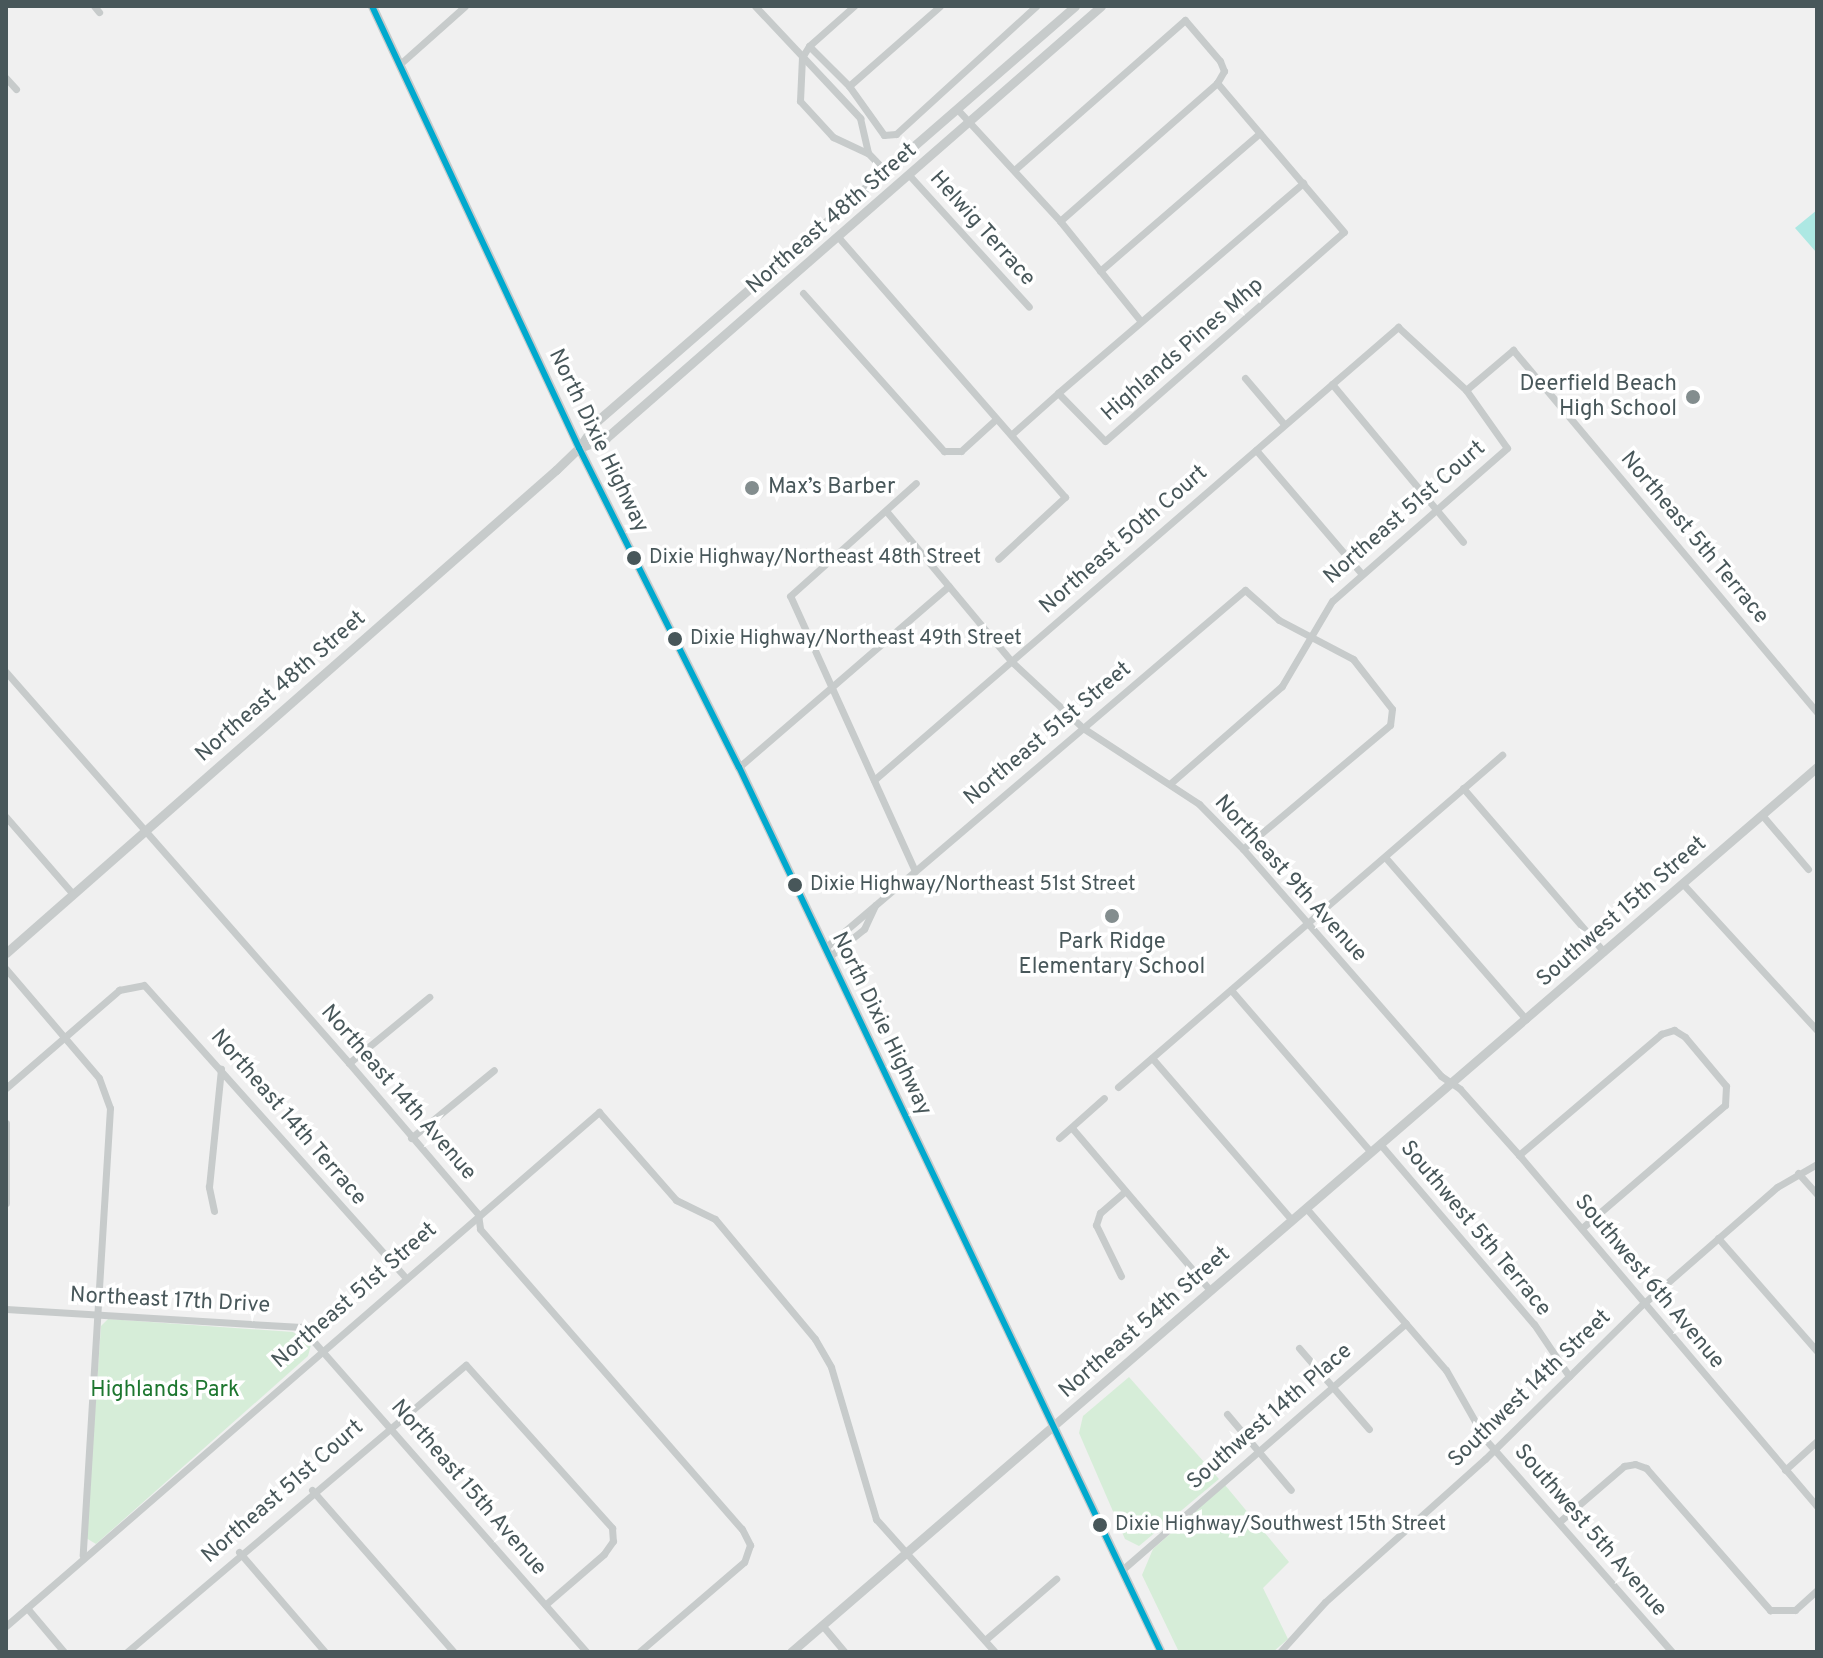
<!DOCTYPE html>
<html>
<head>
<meta charset="utf-8">
<style>
  body { margin:0 }
  #map { position:relative; width:1823px; height:1658px; overflow:hidden; background:#f0f0f0; font-family:Overpass,sans-serif }
  div>[style] { position:absolute }
  .green>* { inset:0; background:#d6edd8 }
  .water>* { inset:0; background:#ade8e3 }
  .street>* { height:7px; margin:-3.5px; padding:0 3.5px; transform-origin:3.5px; border-radius:3.5px; background:#c7cbcb }
  .secondary>* { height:9px; margin:-4.5px; padding:0 4.5px; transform-origin:4.5px; border-radius:4.5px; background:#c7cbcb }
  .bus-1>* { height:6px; margin:-3px; padding:0 3px; transform-origin:3px; border-radius:3px; background:#00a9ce }
  .dots>* { width:22px; height:22px; translate:-50% -50%; box-sizing:border-box; border:4px solid #fff; border-radius:50% }
  span { translate:-50% -50%; white-space:nowrap; text-align:center; line-height:1.15; -webkit-text-stroke:7px #fff; paint-order:stroke }
  .bus-label { font-size:20px; color:#48575a }
  .left { translate:0 -50%; text-align:left }
  .street-label { font-size:22px; color:#48575a }
  .poi-label { font-size:22px; color:#48575a }
  .right { translate:-100% -50%; text-align:right }
  .park-label { font-size:22px; color:#1e7730 }
  .frame { position:absolute; inset:0; border:8px solid #48575a; pointer-events:none }
</style>
</head>
<body>
<div id="map">
  <div class="green">
    <i style="clip-path:polygon(108px 1319px,293px 1332px,311px 1345px,308px 1356px,96px 1544px,86px 1538px,101px 1326px)"></i>
    <i style="clip-path:polygon(1129px 1377px,1219px 1479px,1139px 1546px,1125px 1539px,1079px 1433px,1083px 1416px)"></i>
    <i style="clip-path:polygon(1225px 1485px,1289px 1562px,1263px 1588px,1288px 1639px,1273px 1652px,1179px 1652px,1142px 1575px,1153px 1549px)"></i>
  </div>
  <div class="water">
    <i style="clip-path:polygon(1817px 210px,1817px 251px,1816px 252px,1795px 228px)"></i>
  </div>
  <div class="street">
    <i style="left:94px;top:6px;width:8px;rotate:50deg"></i>
    <i style="left:755px;top:6px;width:154px;rotate:46.8deg"></i>
    <i style="left:860px;top:118px;width:36px;rotate:77deg"></i>
    <i style="left:854px;top:6px;width:60px;rotate:138.4deg"></i>
    <i style="left:809px;top:46px;width:13px;rotate:122deg"></i>
    <i style="left:802px;top:57px;width:44px;rotate:92.6deg"></i>
    <i style="left:800px;top:101px;width:49px;rotate:47.5deg"></i>
    <i style="left:833px;top:137px;width:38px;rotate:25deg"></i>
    <i style="left:868px;top:153px;width:28px;rotate:46deg"></i>
    <i style="left:809px;top:46px;width:57px;rotate:45deg"></i>
    <i style="left:849px;top:86px;width:60px;rotate:54.5deg"></i>
    <i style="left:884px;top:135px;width:12px;rotate:-5deg"></i>
    <i style="left:896px;top:134px;width:190px;rotate:-42.4deg"></i>
    <i style="left:400px;top:64px;width:87px;rotate:-41.7deg"></i>
    <i style="left:6px;top:78px;width:15px;rotate:48deg"></i>
    <i style="left:849px;top:86px;width:121px;rotate:-41.3deg"></i>
    <i style="left:958px;top:110px;width:151px;rotate:47.4deg"></i>
    <i style="left:1060px;top:221px;width:127px;rotate:51.1deg"></i>
    <i style="left:909px;top:175px;width:178px;rotate:47.7deg"></i>
    <i style="left:1060px;top:221px;width:209px;rotate:-41.3deg"></i>
    <i style="left:839px;top:238px;width:344px;rotate:48.9deg"></i>
    <i style="left:1065px;top:497px;width:91px;rotate:137.2deg"></i>
    <i style="left:1100px;top:271px;width:211px;rotate:-40.8deg"></i>
    <i style="left:803px;top:293px;width:212px;rotate:48.3deg"></i>
    <i style="left:944px;top:451px;width:17px"></i>
    <i style="left:961px;top:451px;width:46px;rotate:-42.4deg"></i>
    <i style="left:1245px;top:378px;width:60px;rotate:49.7deg"></i>
    <i style="left:1332px;top:384px;width:205px;rotate:50.3deg"></i>
    <i style="left:1466px;top:390px;width:62px;rotate:-40.4deg"></i>
    <i style="left:1513px;top:350px;width:473px;rotate:50deg"></i>
    <i style="left:1058px;top:393px;width:323px;rotate:-40.6deg"></i>
    <i style="left:1012px;top:434px;width:62px;rotate:-41.7deg"></i>
    <i style="left:1058px;top:393px;width:67px;rotate:45.6deg"></i>
    <i style="left:1105px;top:441px;width:317px;rotate:-41.2deg"></i>
    <i style="left:1344px;top:232px;width:196px;rotate:-130.4deg"></i>
    <i style="left:1217px;top:83px;width:14px;rotate:-60deg"></i>
    <i style="left:1224px;top:71px;width:11px;rotate:-112deg"></i>
    <i style="left:1220px;top:61px;width:54px;rotate:-130.5deg"></i>
    <i style="left:1185px;top:20px;width:227px;rotate:138.7deg"></i>
    <i style="left:1256px;top:450px;width:162px;rotate:49.5deg"></i>
    <i style="left:887px;top:512px;width:194px;rotate:50.2deg"></i>
    <i style="left:1011px;top:661px;width:98px;rotate:42.9deg"></i>
    <i style="left:1083px;top:728px;width:139px;rotate:33.2deg"></i>
    <i style="left:1199px;top:804px;width:63px;rotate:45.6deg"></i>
    <i style="left:1243px;top:849px;width:301px;rotate:48.9deg"></i>
    <i style="left:1441px;top:1076px;width:23px;rotate:34deg"></i>
    <i style="left:1460px;top:1089px;width:89px;rotate:48.2deg"></i>
    <i style="left:1519px;top:1155px;width:461px;rotate:49.7deg"></i>
    <i style="left:6px;top:672px;width:520px;rotate:48.74deg"></i>
    <i style="left:349px;top:1063px;width:199px;rotate:49.5deg"></i>
    <i style="left:478px;top:1214px;width:15px;rotate:82deg"></i>
    <i style="left:480px;top:1229px;width:398px;rotate:48.9deg"></i>
    <i style="left:742px;top:1529px;width:18px;rotate:63deg"></i>
    <i style="left:750px;top:1545px;width:18px;rotate:109deg"></i>
    <i style="left:744px;top:1562px;width:138px;rotate:139.4deg"></i>
    <i style="left:739px;top:767px;width:277px;rotate:-40.8deg"></i>
    <i style="left:874px;top:780px;width:693px;rotate:-40.84deg"></i>
    <i style="left:1398px;top:327px;width:93px;rotate:42.8deg"></i>
    <i style="left:1466px;top:390px;width:71px;rotate:54.7deg"></i>
    <i style="left:1507px;top:448px;width:232px;rotate:138.8deg"></i>
    <i style="left:1332px;top:601px;width:99px;rotate:120.5deg"></i>
    <i style="left:1282px;top:686px;width:147px;rotate:138.9deg"></i>
    <i style="left:1463px;top:788px;width:216px;rotate:49.3deg"></i>
    <i style="left:1762px;top:815px;width:71px;rotate:49.6deg"></i>
    <i style="left:6px;top:817px;width:102px;rotate:49deg"></i>
    <i style="left:1385px;top:857px;width:215px;rotate:49deg"></i>
    <i style="left:915px;top:871px;width:302px;rotate:-114.4deg"></i>
    <i style="left:790px;top:596px;width:169px;rotate:-41.9deg"></i>
    <i style="left:1683px;top:884px;width:198px;rotate:47.5deg"></i>
    <i style="left:825px;top:948px;width:552px;rotate:-40.44deg"></i>
    <i style="left:1245px;top:590px;width:45px;rotate:41.4deg"></i>
    <i style="left:1279px;top:620px;width:84px;rotate:27.8deg"></i>
    <i style="left:1353px;top:659px;width:63px;rotate:52deg"></i>
    <i style="left:1392px;top:709px;width:16px;rotate:97deg"></i>
    <i style="left:1390px;top:725px;width:192px;rotate:139.9deg"></i>
    <i style="left:829px;top:957px;width:45px;rotate:-38.7deg"></i>
    <i style="left:864px;top:929px;width:26px;rotate:-65deg"></i>
    <i style="left:6px;top:969px;width:143px;rotate:49.5deg"></i>
    <i style="left:99px;top:1078px;width:32px;rotate:70deg"></i>
    <i style="left:110px;top:1108px;width:448px;rotate:93.5deg"></i>
    <i style="left:1231px;top:990px;width:214px;rotate:49.2deg"></i>
    <i style="left:1152px;top:1058px;width:214px;rotate:49.2deg"></i>
    <i style="left:349px;top:1063px;width:104px;rotate:-39.5deg"></i>
    <i style="left:1118px;top:1087px;width:508px;rotate:-40.85deg"></i>
    <i style="left:6px;top:1088px;width:150px;rotate:-40.9deg"></i>
    <i style="left:119px;top:990px;width:25px;rotate:-11deg"></i>
    <i style="left:144px;top:985px;width:390px;rotate:48.2deg"></i>
    <i style="left:6px;top:1123px;width:80px;rotate:90deg"></i>
    <i style="left:1072px;top:1128px;width:213px;rotate:49.6deg"></i>
    <i style="left:411px;top:1138px;width:107px;rotate:-39.3deg"></i>
    <i style="left:1059px;top:1138px;width:60px;rotate:-41.6deg"></i>
    <i style="left:1380px;top:1144px;width:237px;rotate:49.5deg"></i>
    <i style="left:1534px;top:1324px;width:63px;rotate:56.1deg"></i>
    <i style="left:1519px;top:1155px;width:187px;rotate:-40.4deg"></i>
    <i style="left:1661px;top:1034px;width:14px;rotate:-17deg"></i>
    <i style="left:1674px;top:1030px;width:13px;rotate:32deg"></i>
    <i style="left:1685px;top:1037px;width:64px;rotate:50.1deg"></i>
    <i style="left:1726px;top:1086px;width:19px;rotate:93deg"></i>
    <i style="left:1725px;top:1105px;width:189px;rotate:139.3deg"></i>
    <i style="left:1798px;top:1173px;width:28px;rotate:48deg"></i>
    <i style="left:1306px;top:1208px;width:214px;rotate:49.2deg"></i>
    <i style="left:1446px;top:1370px;width:79px;rotate:60.5deg"></i>
    <i style="left:1485px;top:1439px;width:283px;rotate:48.7deg"></i>
    <i style="left:214px;top:1211px;width:25px;rotate:-102deg"></i>
    <i style="left:209px;top:1187px;width:119px;rotate:-84.2deg"></i>
    <i style="left:1718px;top:1238px;width:150px;rotate:48.8deg"></i>
    <i style="left:1121px;top:1276px;width:57px;rotate:-116.1deg"></i>
    <i style="left:1096px;top:1225px;width:13px;rotate:-72deg"></i>
    <i style="left:1100px;top:1213px;width:33px;rotate:-41deg"></i>
    <i style="left:6px;top:1309px;width:296px;rotate:3.5deg"></i>
    <i style="left:301px;top:1327px;width:433px;rotate:48.7deg"></i>
    <i style="left:1299px;top:1348px;width:107px;rotate:49.2deg"></i>
    <i style="left:1227px;top:1414px;width:99px;rotate:49.9deg"></i>
    <i style="left:1785px;top:1470px;width:43px;rotate:-42.2deg"></i>
    <i style="left:312px;top:1490px;width:215px;rotate:48.8deg"></i>
    <i style="left:1559px;top:1522px;width:86px;rotate:-40.7deg"></i>
    <i style="left:1624px;top:1466px;width:11px;rotate:-10deg"></i>
    <i style="left:1635px;top:1464px;width:12px;rotate:20deg"></i>
    <i style="left:1646px;top:1468px;width:189px;rotate:48.9deg"></i>
    <i style="left:1770px;top:1610px;width:25px"></i>
    <i style="left:1795px;top:1610px;width:30px;rotate:-42deg"></i>
    <i style="left:239px;top:1552px;width:132px;rotate:49.3deg"></i>
    <i style="left:1122px;top:1570px;width:376px;rotate:-41deg"></i>
    <i style="left:27px;top:1608px;width:57px;rotate:49.9deg"></i>
    <i style="left:822px;top:1625px;width:35px;rotate:50deg"></i>
    <i style="left:6px;top:1626px;width:785px;rotate:-40.92deg"></i>
    <i style="left:599px;top:1112px;width:117px;rotate:48.8deg"></i>
    <i style="left:676px;top:1200px;width:43px;rotate:26deg"></i>
    <i style="left:715px;top:1219px;width:156px;rotate:50.2deg"></i>
    <i style="left:815px;top:1339px;width:32px;rotate:60deg"></i>
    <i style="left:831px;top:1367px;width:159px;rotate:73.5deg"></i>
    <i style="left:876px;top:1519px;width:178px;rotate:48.2deg"></i>
    <i style="left:985px;top:1640px;width:94px;rotate:-40.7deg"></i>
    <i style="left:127px;top:1652px;width:444px;rotate:-40.3deg"></i>
    <i style="left:466px;top:1365px;width:219px;rotate:48.1deg"></i>
    <i style="left:612px;top:1528px;width:13px;rotate:86deg"></i>
    <i style="left:613px;top:1541px;width:16px;rotate:125deg"></i>
    <i style="left:604px;top:1554px;width:77px;rotate:139.2deg"></i>
    <i style="left:1280px;top:1652px;width:67px;rotate:-48deg"></i>
    <i style="left:1325px;top:1602px;width:215px;rotate:-41.8deg"></i>
    <i style="left:1485px;top:1459px;width:221px;rotate:-44.5deg"></i>
    <i style="left:1643px;top:1304px;width:178px;rotate:-41.1deg"></i>
    <i style="left:1777px;top:1187px;width:46px;rotate:-29.9deg"></i>
  </div>
  <div class="secondary">
    <i style="left:372px;top:6px;width:488px;rotate:64.9deg"></i>
    <i style="left:579px;top:448px;width:357px;rotate:63.4deg"></i>
    <i style="left:739px;top:767px;width:980px;rotate:64.51deg"></i>
    <i style="left:579px;top:448px;width:29px;rotate:-20deg"></i>
    <i style="left:606px;top:438px;width:657px;rotate:-41.11deg"></i>
    <i style="left:6px;top:953px;width:732px;rotate:-41.29deg"></i>
    <i style="left:556px;top:470px;width:32px;rotate:-44deg"></i>
    <i style="left:579px;top:448px;width:32px;rotate:-56deg"></i>
    <i style="left:597px;top:421px;width:633px;rotate:-40.96deg"></i>
    <i style="left:791px;top:1652px;width:1355px;rotate:-40.78deg"></i>
  </div>
  <div class="bus-1">
    <i style="left:372px;top:6px;width:488px;rotate:64.9deg"></i>
    <i style="left:579px;top:448px;width:357px;rotate:63.4deg"></i>
    <i style="left:739px;top:767px;width:980px;rotate:64.51deg"></i>
  </div>
  <div class="dots">
    <i style="left:1693px;top:397px;background:#838d8e"></i>
    <i style="left:752px;top:488px;background:#838d8e"></i>
    <i style="left:634px;top:558px;background:#48575a"></i>
    <i style="left:675px;top:639px;background:#48575a"></i>
    <i style="left:795px;top:885px;background:#48575a"></i>
    <i style="left:1112px;top:916px;background:#838d8e"></i>
    <i style="left:1100px;top:1525px;background:#48575a"></i>
  </div>
  <div class="bus-label">
    <span class="left" style="left:649px;top:558px">Dixie Highway/Northeast 48th Street</span>
    <span class="left" style="left:690px;top:639px">Dixie Highway/Northeast 49th Street</span>
    <span class="left" style="left:810px;top:885px">Dixie Highway/Northeast 51st Street</span>
    <span class="left" style="left:1115px;top:1525px">Dixie Highway/Southwest 15th Street</span>
  </div>
  <div class="street-label">
    <span style="left:832px;top:219px;rotate:-41deg">Northeast 48th Street</span>
    <span style="left:982px;top:229px;rotate:48deg">Helwig Terrace</span>
    <span style="left:1183px;top:350px;rotate:-41deg">Highlands Pines Mhp</span>
    <span style="left:598px;top:441px;rotate:64deg">North Dixie Highway</span>
    <span style="left:1405px;top:513px;rotate:-41deg">Northeast 51st Court</span>
    <span style="left:1694px;top:538px;rotate:50deg">Northeast 5th Terrace</span>
    <span style="left:1124px;top:540px;rotate:-41deg">Northeast 50th Court</span>
    <span style="left:281px;top:687px;rotate:-41deg">Northeast 48th Street</span>
    <span style="left:1048px;top:734px;rotate:-40deg">Northeast 51st Street</span>
    <span style="left:1290px;top:879px;rotate:48deg">Northeast 9th Avenue</span>
    <span style="left:1622px;top:912px;rotate:-41deg">Southwest 15th Street</span>
    <span style="left:881px;top:1024px;rotate:64deg">North Dixie Highway</span>
    <span style="left:398px;top:1093px;rotate:49deg">Northeast 14th Avenue</span>
    <span style="left:288px;top:1118px;rotate:49deg">Northeast 14th Terrace</span>
    <span style="left:1475px;top:1229px;rotate:50deg">Southwest 5th Terrace</span>
    <span style="left:1649px;top:1282px;rotate:50deg">Southwest 6th Avenue</span>
    <span style="left:355px;top:1296px;rotate:-41deg">Northeast 51st Street</span>
    <span style="left:170px;top:1301px;rotate:3deg">Northeast 17th Drive</span>
    <span style="left:1145px;top:1323px;rotate:-41deg">Northeast 54th Street</span>
    <span style="left:1530px;top:1389px;rotate:-44deg">Southwest 14th Street</span>
    <span style="left:1270px;top:1417px;rotate:-41deg">Southwest 14th Place</span>
    <span style="left:468px;top:1488px;rotate:49deg">Northeast 15th Avenue</span>
    <span style="left:283px;top:1492px;rotate:-41deg">Northeast 51st Court</span>
    <span style="left:1590px;top:1531px;rotate:49deg">Southwest 5th Avenue</span>
  </div>
  <div class="poi-label">
    <span class="right" style="left:1677px;top:397px">Deerfield Beach<br>High School</span>
    <span class="left" style="left:768px;top:488px">Max’s Barber</span>
    <span style="left:1112px;top:955px">Park Ridge<br>Elementary School</span>
  </div>
  <div class="park-label">
    <span style="left:165px;top:1391px">Highlands Park</span>
  </div>
  <div class="frame"></div>
</div>
</body>
</html>
